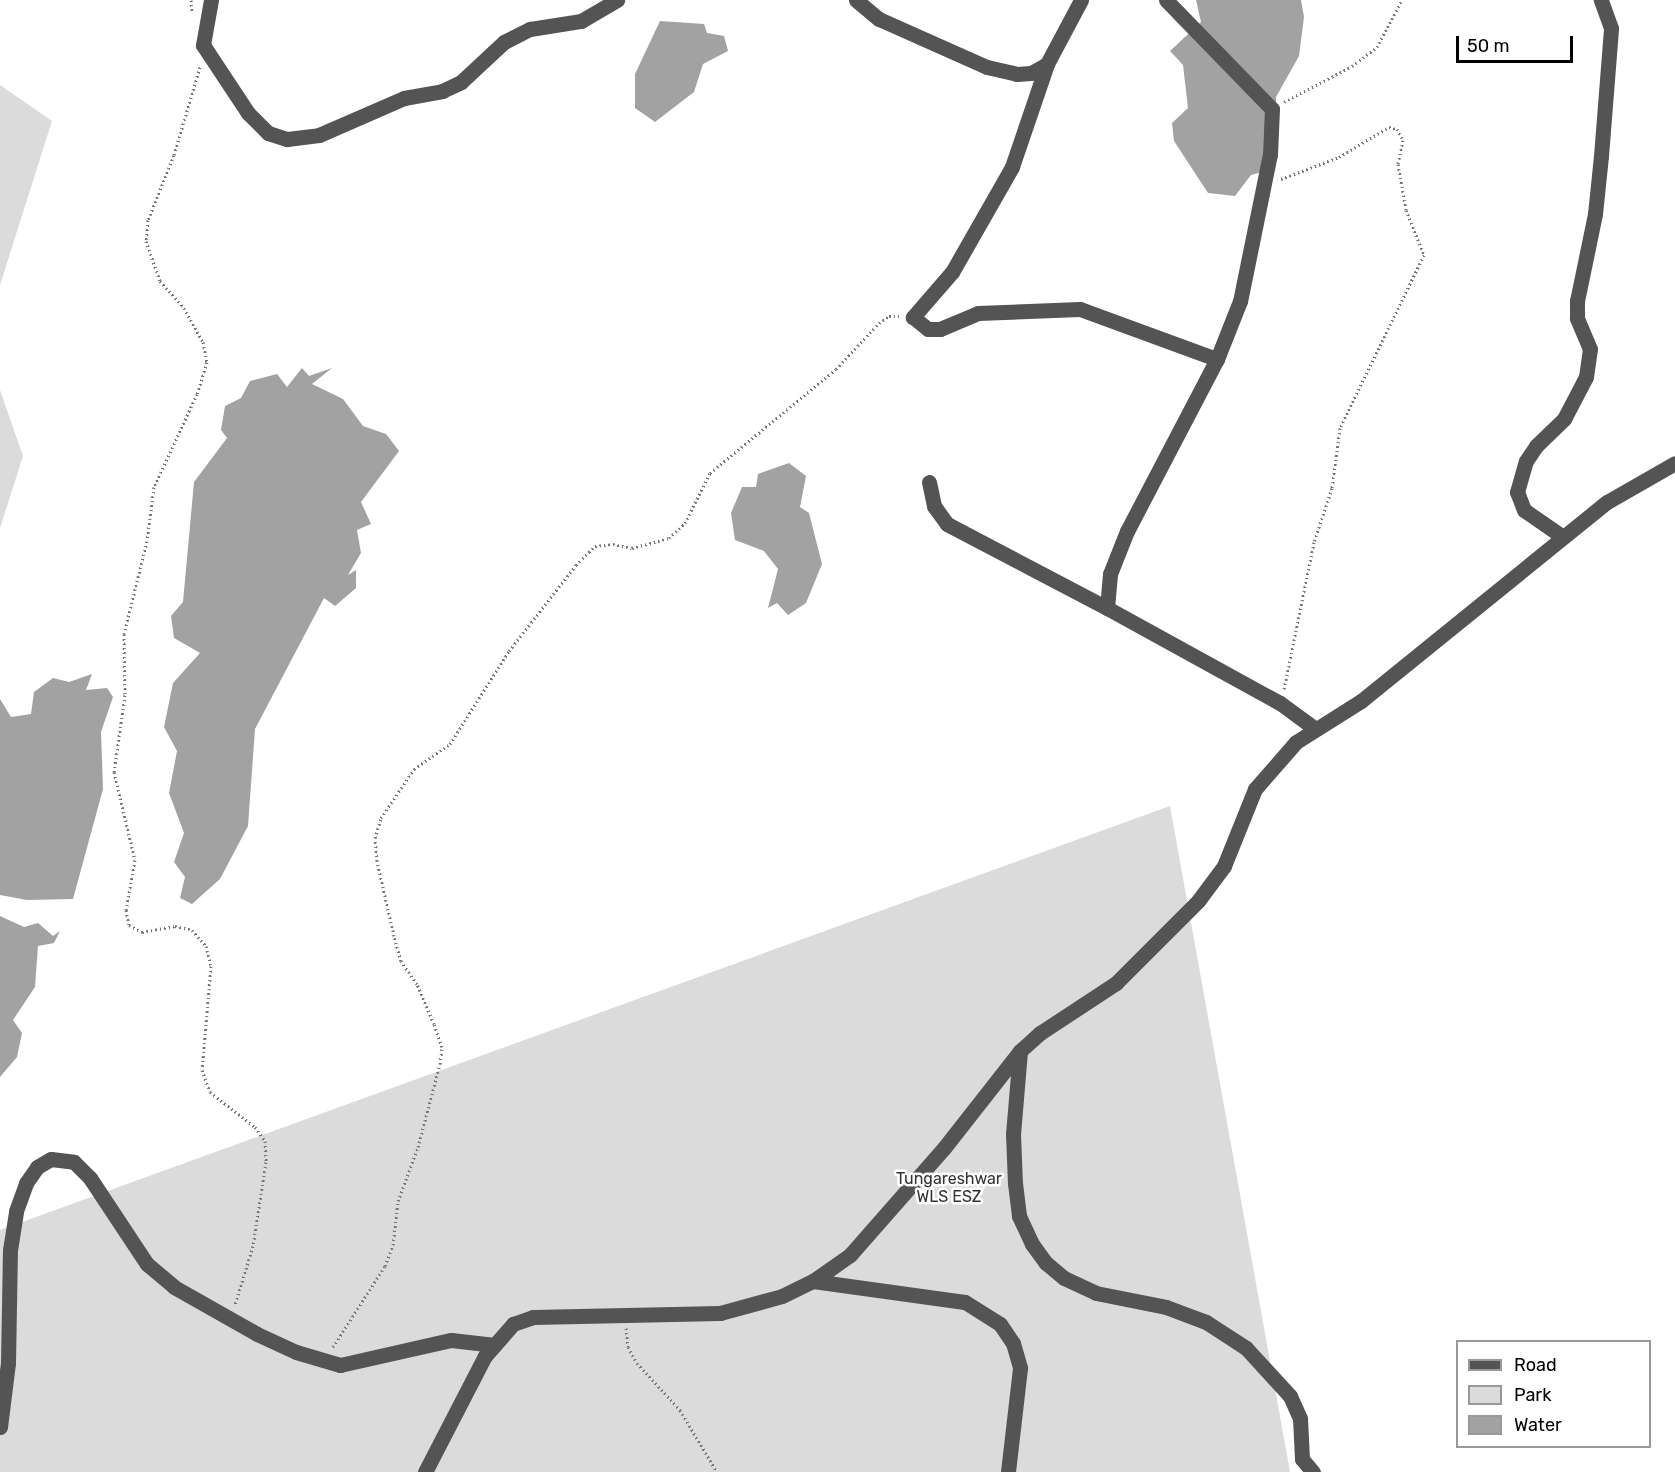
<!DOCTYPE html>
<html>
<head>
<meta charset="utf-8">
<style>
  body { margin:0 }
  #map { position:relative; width:1675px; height:1472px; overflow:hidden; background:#fff; font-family:Rubik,sans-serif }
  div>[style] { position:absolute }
  .green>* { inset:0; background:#dbdbdb }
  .water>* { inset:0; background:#a2a2a2 }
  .path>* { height:3px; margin-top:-1.5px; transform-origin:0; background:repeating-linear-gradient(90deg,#767676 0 1.5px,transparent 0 4.5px) }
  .minor>* { height:15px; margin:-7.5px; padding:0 7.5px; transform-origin:7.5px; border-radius:7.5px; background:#545454 }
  span { translate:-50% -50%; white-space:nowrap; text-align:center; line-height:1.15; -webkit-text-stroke:5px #fff; paint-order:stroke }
  .park-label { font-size:16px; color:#323232 }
  .legend { position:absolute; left:1456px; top:1340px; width:195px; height:108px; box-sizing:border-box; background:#fff; border:2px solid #999; margin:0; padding:8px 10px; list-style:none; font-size:18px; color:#000 }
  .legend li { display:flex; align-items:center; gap:12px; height:30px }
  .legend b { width:30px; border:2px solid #999 }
  .scale { position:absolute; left:1456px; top:36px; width:117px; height:27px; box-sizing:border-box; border:3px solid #000; border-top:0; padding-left:8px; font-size:18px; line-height:21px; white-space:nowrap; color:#000; -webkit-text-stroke:4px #fff; paint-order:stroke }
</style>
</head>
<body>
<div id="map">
  <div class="green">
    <i style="clip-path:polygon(0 85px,52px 121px,0 285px)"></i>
    <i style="clip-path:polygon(0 390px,23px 456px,0 528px)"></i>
    <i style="clip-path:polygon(1170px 806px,1290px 1472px,0 1472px,0 1230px)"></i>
  </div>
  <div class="water">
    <i style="clip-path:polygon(1196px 0,1301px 0,1304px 17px,1299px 56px,1276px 97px,1277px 153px,1269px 170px,1251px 175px,1235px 196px,1208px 193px,1174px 141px,1172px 123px,1188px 108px,1183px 65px,1170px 51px,1201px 22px)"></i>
    <i style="clip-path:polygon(660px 21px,704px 24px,707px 33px,724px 36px,728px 51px,703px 64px,694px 92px,655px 122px,635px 108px,635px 74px)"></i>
    <i style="clip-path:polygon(302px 368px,309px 376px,332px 368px,312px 384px,343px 399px,363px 426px,386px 434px,399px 451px,361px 502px,371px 524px,357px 530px,361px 553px,348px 575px,356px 570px,356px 588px,335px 606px,324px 598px,255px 729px,248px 826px,220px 879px,192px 904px,180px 898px,185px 877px,174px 862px,184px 833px,169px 793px,177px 751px,164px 727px,173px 683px,200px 653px,174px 638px,171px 616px,183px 602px,194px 482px,227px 438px,221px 430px,225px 406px,241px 398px,250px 381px,277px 374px,287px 387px)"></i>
    <i style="clip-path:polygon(789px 463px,806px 476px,800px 507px,809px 513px,822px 564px,806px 603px,788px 615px,777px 603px,768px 608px,778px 569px,764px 551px,735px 540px,731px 513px,742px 487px,756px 487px,758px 474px)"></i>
    <i style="clip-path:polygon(92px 674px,86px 690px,107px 688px,113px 697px,101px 732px,103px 789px,73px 899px,27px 900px,0 895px,0 699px,11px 717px,31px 714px,34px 692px,53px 678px,69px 682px)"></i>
    <i style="clip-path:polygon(0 916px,24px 927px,38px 923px,53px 936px,60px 931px,54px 943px,38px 946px,35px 987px,13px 1020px,22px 1033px,17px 1057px,0 1077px)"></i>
  </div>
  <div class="path">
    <i style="left:191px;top:0;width:13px;rotate:86deg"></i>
    <i style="left:200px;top:67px;width:92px;rotate:106.5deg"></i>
    <i style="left:174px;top:155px;width:70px;rotate:111.8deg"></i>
    <i style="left:148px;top:220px;width:21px;rotate:95deg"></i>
    <i style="left:146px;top:241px;width:42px;rotate:70.7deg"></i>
    <i style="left:160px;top:281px;width:36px;rotate:48deg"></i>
    <i style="left:184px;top:308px;width:39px;rotate:61deg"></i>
    <i style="left:203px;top:342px;width:20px;rotate:79deg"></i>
    <i style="left:207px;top:362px;width:34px;rotate:107deg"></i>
    <i style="left:197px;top:394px;width:102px;rotate:114.8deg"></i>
    <i style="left:154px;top:487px;width:54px;rotate:97.4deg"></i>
    <i style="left:147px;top:541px;width:96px;rotate:103.9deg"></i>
    <i style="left:124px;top:634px;width:61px;rotate:89.1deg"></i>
    <i style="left:125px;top:695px;width:78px;rotate:98.1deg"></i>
    <i style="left:114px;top:772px;width:90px;rotate:76.6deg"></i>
    <i style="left:135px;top:860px;width:51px;rotate:100.2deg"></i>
    <i style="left:126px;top:910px;width:15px;rotate:79deg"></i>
    <i style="left:129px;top:925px;width:15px;rotate:28deg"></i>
    <i style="left:142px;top:932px;width:34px;rotate:-10deg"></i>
    <i style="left:175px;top:926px;width:17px;rotate:13deg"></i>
    <i style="left:192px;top:930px;width:21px;rotate:49deg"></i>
    <i style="left:206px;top:946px;width:21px;rotate:76deg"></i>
    <i style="left:211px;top:966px;width:104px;rotate:94.9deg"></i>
    <i style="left:202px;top:1070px;width:23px;rotate:70deg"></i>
    <i style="left:210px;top:1092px;width:57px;rotate:37.9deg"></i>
    <i style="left:255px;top:1127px;width:17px;rotate:54deg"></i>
    <i style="left:265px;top:1141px;width:21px;rotate:87deg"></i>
    <i style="left:266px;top:1162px;width:85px;rotate:98.8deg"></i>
    <i style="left:253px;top:1246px;width:62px;rotate:107deg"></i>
    <i style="left:1284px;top:102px;width:77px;rotate:-27.9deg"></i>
    <i style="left:1352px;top:66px;width:31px;rotate:-37deg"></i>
    <i style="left:1377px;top:47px;width:53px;rotate:-62deg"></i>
    <i style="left:1281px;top:179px;width:62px;rotate:-20.8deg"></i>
    <i style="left:1339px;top:157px;width:58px;rotate:-31deg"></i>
    <i style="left:1389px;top:127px;width:8px;rotate:14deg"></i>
    <i style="left:1397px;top:129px;width:13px;rotate:61deg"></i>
    <i style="left:1403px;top:140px;width:25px;rotate:102deg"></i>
    <i style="left:1398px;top:164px;width:47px;rotate:80.1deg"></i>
    <i style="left:1406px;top:210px;width:48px;rotate:68.2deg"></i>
    <i style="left:1424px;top:255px;width:192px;rotate:115.9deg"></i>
    <i style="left:1340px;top:428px;width:61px;rotate:97.6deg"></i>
    <i style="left:1332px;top:488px;width:57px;rotate:108.4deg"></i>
    <i style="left:1314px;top:542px;width:150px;rotate:101.5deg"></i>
    <i style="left:626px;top:1328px;width:19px;rotate:84deg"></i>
    <i style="left:628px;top:1347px;width:18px;rotate:61deg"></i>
    <i style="left:637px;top:1363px;width:64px;rotate:47.5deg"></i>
    <i style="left:680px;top:1410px;width:72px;rotate:59.2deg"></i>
    <i style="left:333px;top:1347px;width:96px;rotate:-57.3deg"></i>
    <i style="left:385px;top:1266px;width:22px;rotate:-69deg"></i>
    <i style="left:393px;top:1245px;width:44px;rotate:-83.5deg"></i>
    <i style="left:398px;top:1201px;width:58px;rotate:-69.7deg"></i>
    <i style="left:418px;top:1147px;width:86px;rotate:-75.2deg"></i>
    <i style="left:440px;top:1064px;width:17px;rotate:-83deg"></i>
    <i style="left:442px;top:1047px;width:24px;rotate:-109deg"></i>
    <i style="left:434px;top:1024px;width:43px;rotate:-113deg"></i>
    <i style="left:417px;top:984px;width:28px;rotate:-125deg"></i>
    <i style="left:401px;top:961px;width:26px;rotate:-106deg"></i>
    <i style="left:394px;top:936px;width:77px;rotate:-102.8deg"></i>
    <i style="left:377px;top:861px;width:23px;rotate:-95deg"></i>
    <i style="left:375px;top:838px;width:21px;rotate:-73deg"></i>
    <i style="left:381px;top:818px;width:59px;rotate:-56deg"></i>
    <i style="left:414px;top:769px;width:44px;rotate:-34.8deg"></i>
    <i style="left:450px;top:744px;width:110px;rotate:-57.6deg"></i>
    <i style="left:509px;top:651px;width:109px;rotate:-52.1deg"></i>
    <i style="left:576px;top:565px;width:27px;rotate:-45deg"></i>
    <i style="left:595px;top:546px;width:18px;rotate:-6deg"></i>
    <i style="left:613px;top:544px;width:19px;rotate:12deg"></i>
    <i style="left:632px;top:548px;width:38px;rotate:-15deg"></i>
    <i style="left:669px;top:538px;width:22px;rotate:-43deg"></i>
    <i style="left:685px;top:523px;width:56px;rotate:-63.4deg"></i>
    <i style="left:710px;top:473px;width:163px;rotate:-39.5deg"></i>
    <i style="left:836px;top:369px;width:63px;rotate:-46.9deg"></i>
    <i style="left:879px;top:323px;width:12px;rotate:-35deg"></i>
    <i style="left:889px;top:316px;width:10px"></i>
  </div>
  <div class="minor">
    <i style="left:211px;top:0;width:46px;rotate:100.1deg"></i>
    <i style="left:203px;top:45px;width:82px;rotate:56.5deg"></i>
    <i style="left:248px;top:113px;width:28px;rotate:45deg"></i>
    <i style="left:268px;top:133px;width:20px;rotate:18deg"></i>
    <i style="left:287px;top:139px;width:32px;rotate:-7deg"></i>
    <i style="left:319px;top:135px;width:93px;rotate:-23.5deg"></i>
    <i style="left:404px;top:98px;width:39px;rotate:-10deg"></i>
    <i style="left:442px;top:91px;width:21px;rotate:-25deg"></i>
    <i style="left:461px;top:82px;width:59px;rotate:-42.9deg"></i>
    <i style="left:504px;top:42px;width:29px;rotate:-27deg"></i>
    <i style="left:530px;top:29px;width:52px;rotate:-8.9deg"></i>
    <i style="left:581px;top:21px;width:42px;rotate:-30.3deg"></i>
    <i style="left:856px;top:0;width:30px;rotate:40deg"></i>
    <i style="left:879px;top:19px;width:118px;rotate:24deg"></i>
    <i style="left:987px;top:67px;width:31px;rotate:13deg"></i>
    <i style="left:1017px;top:74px;width:14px;rotate:-4deg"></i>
    <i style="left:1031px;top:73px;width:18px;rotate:-29deg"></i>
    <i style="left:1081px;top:0;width:72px;rotate:118deg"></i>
    <i style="left:1047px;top:64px;width:109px;rotate:108.8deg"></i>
    <i style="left:1012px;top:167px;width:121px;rotate:119.7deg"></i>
    <i style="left:952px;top:272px;width:60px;rotate:130.9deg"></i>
    <i style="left:913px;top:317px;width:19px;rotate:39deg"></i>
    <i style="left:928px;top:329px;width:12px"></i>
    <i style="left:940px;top:329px;width:41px;rotate:-22.8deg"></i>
    <i style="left:978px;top:313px;width:102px;rotate:-2.2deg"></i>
    <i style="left:1080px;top:309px;width:146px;rotate:20.1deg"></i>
    <i style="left:1166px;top:0;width:152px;rotate:45.8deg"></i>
    <i style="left:1272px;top:109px;width:45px;rotate:92.5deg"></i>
    <i style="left:1270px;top:154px;width:150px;rotate:101.5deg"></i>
    <i style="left:1240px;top:301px;width:62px;rotate:111.6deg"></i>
    <i style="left:1217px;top:359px;width:194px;rotate:117.6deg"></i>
    <i style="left:1127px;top:531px;width:46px;rotate:111.6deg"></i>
    <i style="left:1110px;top:574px;width:34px;rotate:95deg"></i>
    <i style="left:1107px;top:608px;width:197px;rotate:28.8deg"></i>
    <i style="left:1280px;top:703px;width:42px;rotate:36.3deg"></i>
    <i style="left:929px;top:482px;width:25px;rotate:78deg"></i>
    <i style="left:934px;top:506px;width:22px;rotate:54deg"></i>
    <i style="left:947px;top:524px;width:181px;rotate:27.7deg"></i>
    <i style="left:1563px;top:537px;width:47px;rotate:-145.3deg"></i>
    <i style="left:1524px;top:510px;width:19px;rotate:-111deg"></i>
    <i style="left:1517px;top:492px;width:32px;rotate:-74deg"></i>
    <i style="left:1526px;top:461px;width:18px;rotate:-56deg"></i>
    <i style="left:1536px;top:446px;width:39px;rotate:-44deg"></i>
    <i style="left:1564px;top:419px;width:47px;rotate:-62.4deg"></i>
    <i style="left:1586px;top:377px;width:28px;rotate:-82deg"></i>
    <i style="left:1590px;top:349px;width:34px;rotate:-113deg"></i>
    <i style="left:1577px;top:318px;width:17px;rotate:-90deg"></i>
    <i style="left:1577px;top:301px;width:89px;rotate:-78.3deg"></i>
    <i style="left:1595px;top:214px;width:58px;rotate:-84.1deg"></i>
    <i style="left:1601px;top:156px;width:128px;rotate:-85.5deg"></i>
    <i style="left:1611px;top:28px;width:30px;rotate:-110deg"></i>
    <i style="left:1020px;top:1051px;width:83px;rotate:94.8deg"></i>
    <i style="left:1013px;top:1134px;width:49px;rotate:87.7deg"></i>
    <i style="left:1015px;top:1183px;width:33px;rotate:83deg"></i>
    <i style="left:1019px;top:1216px;width:31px;rotate:65deg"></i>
    <i style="left:1032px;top:1244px;width:24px;rotate:54deg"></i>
    <i style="left:1046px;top:1263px;width:23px;rotate:40deg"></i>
    <i style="left:1064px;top:1278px;width:35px;rotate:25deg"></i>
    <i style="left:1096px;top:1293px;width:71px;rotate:11.3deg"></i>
    <i style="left:1166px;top:1307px;width:43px;rotate:20.6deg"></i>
    <i style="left:1206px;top:1322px;width:48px;rotate:33deg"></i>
    <i style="left:1246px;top:1348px;width:65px;rotate:47.5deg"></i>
    <i style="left:1290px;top:1396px;width:24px;rotate:66deg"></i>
    <i style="left:1300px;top:1418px;width:41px;rotate:87.2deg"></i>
    <i style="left:1302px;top:1459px;width:17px;rotate:50deg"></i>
    <i style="left:813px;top:1281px;width:153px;rotate:7.9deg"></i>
    <i style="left:965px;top:1302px;width:41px;rotate:32.2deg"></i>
    <i style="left:1000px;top:1324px;width:23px;rotate:56deg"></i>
    <i style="left:1013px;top:1343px;width:26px;rotate:74deg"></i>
    <i style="left:1020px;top:1368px;width:105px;rotate:96.6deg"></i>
    <i style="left:0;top:1427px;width:64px;rotate:-82.9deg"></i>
    <i style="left:8px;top:1363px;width:113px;rotate:-89deg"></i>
    <i style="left:10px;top:1250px;width:39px;rotate:-81deg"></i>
    <i style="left:16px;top:1211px;width:30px;rotate:-70deg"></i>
    <i style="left:26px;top:1183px;width:19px;rotate:-55deg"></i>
    <i style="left:37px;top:1167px;width:16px;rotate:-30deg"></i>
    <i style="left:51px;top:1159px;width:23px;rotate:7deg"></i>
    <i style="left:74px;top:1162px;width:23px;rotate:45deg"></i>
    <i style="left:90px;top:1178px;width:103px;rotate:56.5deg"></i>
    <i style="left:147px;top:1264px;width:35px;rotate:40deg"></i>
    <i style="left:174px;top:1287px;width:95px;rotate:29.5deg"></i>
    <i style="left:257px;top:1334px;width:43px;rotate:24.8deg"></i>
    <i style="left:296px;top:1352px;width:46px;rotate:16.5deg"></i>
    <i style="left:340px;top:1365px;width:114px;rotate:-12.7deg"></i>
    <i style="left:451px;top:1340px;width:44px;rotate:6.5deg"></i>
    <i style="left:425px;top:1472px;width:131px;rotate:-62.7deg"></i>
    <i style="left:485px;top:1356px;width:43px;rotate:-48.8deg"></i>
    <i style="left:513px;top:1324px;width:21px;rotate:-19deg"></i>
    <i style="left:533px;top:1317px;width:187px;rotate:-1.2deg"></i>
    <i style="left:720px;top:1313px;width:64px;rotate:-15.3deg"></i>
    <i style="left:782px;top:1296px;width:34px;rotate:-26deg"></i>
    <i style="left:813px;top:1281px;width:45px;rotate:-35.1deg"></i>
    <i style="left:850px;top:1255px;width:142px;rotate:-48.7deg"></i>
    <i style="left:944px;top:1148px;width:123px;rotate:-51.9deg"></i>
    <i style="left:1020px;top:1051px;width:27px;rotate:-42deg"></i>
    <i style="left:1040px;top:1033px;width:91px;rotate:-33.3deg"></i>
    <i style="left:1116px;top:983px;width:116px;rotate:-45deg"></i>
    <i style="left:1198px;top:901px;width:44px;rotate:-53.4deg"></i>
    <i style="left:1224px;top:866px;width:83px;rotate:-68.1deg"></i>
    <i style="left:1255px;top:789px;width:62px;rotate:-48.9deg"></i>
    <i style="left:1296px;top:742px;width:77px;rotate:-32.2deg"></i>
    <i style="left:1361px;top:701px;width:316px;rotate:-39deg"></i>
    <i style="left:1607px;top:502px;width:78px;rotate:-29.8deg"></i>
  </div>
  <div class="park-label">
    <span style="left:949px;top:1188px">Tungareshwar<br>WLS ESZ</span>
  </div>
  <ul class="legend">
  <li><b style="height:8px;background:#545454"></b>Road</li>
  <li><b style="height:16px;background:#dbdbdb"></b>Park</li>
  <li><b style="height:16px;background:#a2a2a2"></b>Water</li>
  </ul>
  <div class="scale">50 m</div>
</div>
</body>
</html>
